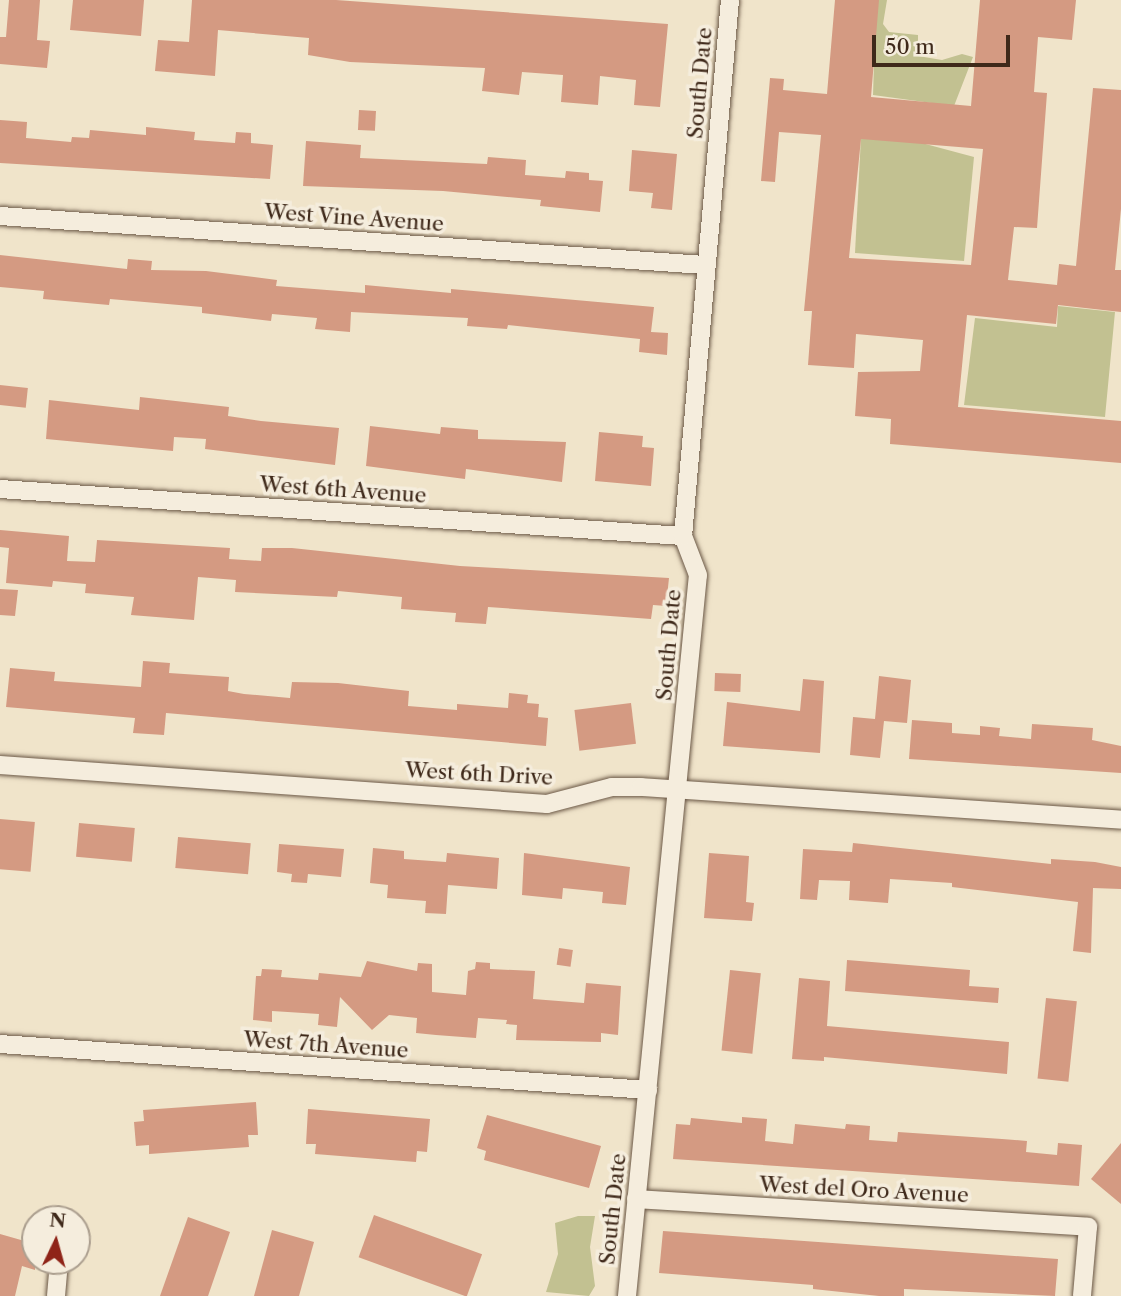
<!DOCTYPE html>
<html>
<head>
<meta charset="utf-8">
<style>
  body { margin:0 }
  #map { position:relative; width:1121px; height:1296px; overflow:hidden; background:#f0e4ca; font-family:"Libre Caslon Text",serif }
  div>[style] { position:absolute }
  .green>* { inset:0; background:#c2c191 }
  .building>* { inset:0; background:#d49a82; transform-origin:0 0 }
  .roads { filter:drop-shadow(0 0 2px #6b5846) drop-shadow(0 0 2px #6b5846) }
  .minor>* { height:18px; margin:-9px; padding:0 9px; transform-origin:9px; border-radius:9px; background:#f5eddd }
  span { translate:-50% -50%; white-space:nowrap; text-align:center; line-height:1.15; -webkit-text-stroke:7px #f5eddd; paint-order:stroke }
  .street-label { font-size:21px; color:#3f291a }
  .north { position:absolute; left:21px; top:1205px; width:70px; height:70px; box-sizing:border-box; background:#f5eddd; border:2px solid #ac9f8f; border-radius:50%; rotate:5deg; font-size:19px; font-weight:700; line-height:28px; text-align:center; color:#3f291a }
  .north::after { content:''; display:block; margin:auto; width:24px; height:32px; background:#8f2418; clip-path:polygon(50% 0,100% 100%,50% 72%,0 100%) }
  .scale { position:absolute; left:872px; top:35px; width:138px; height:32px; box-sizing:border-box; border:4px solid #3f291a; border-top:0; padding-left:9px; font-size:21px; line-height:24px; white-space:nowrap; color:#3f291a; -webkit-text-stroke:5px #f5eddd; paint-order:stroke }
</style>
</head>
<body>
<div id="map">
  <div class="green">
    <i style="clip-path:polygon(876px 0,887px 0,883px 24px,889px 32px,918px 35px,918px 56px,942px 60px,962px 54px,973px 57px,954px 106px,873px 95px)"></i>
    <i style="clip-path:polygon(861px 137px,918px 142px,974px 157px,964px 261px,855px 253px)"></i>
    <i style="clip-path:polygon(1058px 306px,1115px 312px,1105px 417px,964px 405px,975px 318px,1057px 327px)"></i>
    <i style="clip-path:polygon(578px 1216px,595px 1216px,590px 1247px,595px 1286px,589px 1296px,546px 1292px,558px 1254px,555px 1223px)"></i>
  </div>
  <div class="building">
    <i style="clip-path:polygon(9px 0,40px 0,37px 40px,50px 41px,47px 68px,0 64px,0 37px,6px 37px)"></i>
    <i style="clip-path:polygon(73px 0,144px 0,141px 36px,70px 30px)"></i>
    <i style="clip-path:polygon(192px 0,336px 0,668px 24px,660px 107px,634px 105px,636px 80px,600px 76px,598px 105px,561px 102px,563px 75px,522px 72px,519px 95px,482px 91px,485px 68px,350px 62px,308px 55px,309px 38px,218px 30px,215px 76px,155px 71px,158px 40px,189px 42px)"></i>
    <i style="clip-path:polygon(evenodd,835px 0,879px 0,871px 97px,971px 106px,980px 0,1076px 0,1072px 40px,1038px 37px,1034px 92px,1047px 93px,1037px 228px,1014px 227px,1008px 280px,1057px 285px,1059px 264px,1076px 266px,1093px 88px,1121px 90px,1121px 209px,1115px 270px,1121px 270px,1121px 312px,1058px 305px,1056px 324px,967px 315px,958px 407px,1121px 421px,1121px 463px,890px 444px,891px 419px,855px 416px,858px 372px,920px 371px,923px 340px,856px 334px,854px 368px,808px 365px,812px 311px,804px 311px,821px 135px,779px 132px,775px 182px,761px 181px,770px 78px,784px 79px,783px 90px,827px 94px,835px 0,861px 139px,983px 149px,971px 265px,849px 258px,861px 139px)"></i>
    <i style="left:359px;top:110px;width:17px;height:20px;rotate:3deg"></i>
    <i style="clip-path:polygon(0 120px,27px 122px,26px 138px,71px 142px,72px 137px,89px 138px,90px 130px,146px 135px,146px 127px,195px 132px,194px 140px,235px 143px,236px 132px,251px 133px,251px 143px,273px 145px,270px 179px,0 163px)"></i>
    <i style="clip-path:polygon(306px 141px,361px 145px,360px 158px,487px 164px,488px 157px,526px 160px,525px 175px,565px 178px,566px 171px,589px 173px,589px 180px,603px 181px,600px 212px,540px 206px,541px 200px,443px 191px,303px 186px)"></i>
    <i style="clip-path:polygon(632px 150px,677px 154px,672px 210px,651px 208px,653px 193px,629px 191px)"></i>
    <i style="clip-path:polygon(0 255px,127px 269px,128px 259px,152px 261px,151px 270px,206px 271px,277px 280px,276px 286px,365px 293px,365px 285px,451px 293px,451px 289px,654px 307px,651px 332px,668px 333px,667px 355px,639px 352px,640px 339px,508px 325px,507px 329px,467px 326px,468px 318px,351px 312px,350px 332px,315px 329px,317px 318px,272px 314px,271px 321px,202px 313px,202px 307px,110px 299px,109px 305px,43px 299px,44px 291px,0 287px)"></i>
    <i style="left:0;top:385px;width:28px;height:20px;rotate:6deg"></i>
    <i style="clip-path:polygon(140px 397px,229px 407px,228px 416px,261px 421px,339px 428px,335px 465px,205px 449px,206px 439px,174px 437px,173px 451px,46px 439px,49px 400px,139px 410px)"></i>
    <i style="clip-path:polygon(370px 426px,440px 434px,441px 427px,478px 430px,478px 439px,566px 442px,562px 482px,466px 469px,465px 479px,366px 466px)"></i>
    <i style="clip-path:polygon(599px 432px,643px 436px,642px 447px,654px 448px,651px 486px,595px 481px)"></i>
    <i style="clip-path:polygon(0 530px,69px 536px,67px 561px,95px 562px,97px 540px,230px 548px,229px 559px,261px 561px,262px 548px,292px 548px,460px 566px,669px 578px,666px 606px,653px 605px,651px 619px,488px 607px,486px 624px,455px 622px,456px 613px,401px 609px,402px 597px,338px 591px,337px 597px,235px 592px,236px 580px,198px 577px,194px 620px,131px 615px,134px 597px,85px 593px,86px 584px,53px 581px,52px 587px,6px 583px,9px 548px,0 547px)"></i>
    <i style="clip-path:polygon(0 589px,18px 590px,15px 616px,0 615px)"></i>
    <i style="clip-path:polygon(143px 661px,170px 663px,169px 673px,229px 677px,228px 691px,244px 694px,290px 698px,292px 682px,338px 683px,409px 691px,408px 706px,457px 710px,457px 704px,508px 708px,509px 693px,528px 695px,527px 703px,539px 704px,538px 717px,548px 718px,546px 746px,166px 713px,164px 735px,133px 733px,135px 718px,6px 707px,10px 668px,55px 672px,54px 681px,141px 687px)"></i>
    <i style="left:715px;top:673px;width:26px;height:18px;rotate:2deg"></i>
    <i style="clip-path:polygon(879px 676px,911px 680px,907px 723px,884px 721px,880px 758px,850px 755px,853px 717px,875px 719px)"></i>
    <i style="clip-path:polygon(803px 679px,824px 681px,820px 753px,723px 746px,727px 702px,800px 711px)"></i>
    <i style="left:631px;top:703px;width:41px;height:57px;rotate:83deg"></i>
    <i style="clip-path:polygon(912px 720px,952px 723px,952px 733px,980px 735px,980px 726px,1000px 728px,999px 736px,1031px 739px,1032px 724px,1093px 728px,1092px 740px,1121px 746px,1121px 773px,909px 759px)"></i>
    <i style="left:0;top:819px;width:35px;height:50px;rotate:5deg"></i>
    <i style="left:79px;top:823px;width:56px;height:34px;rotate:5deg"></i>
    <i style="left:178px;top:837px;width:73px;height:31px;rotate:5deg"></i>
    <i style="clip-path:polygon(853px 843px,1051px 864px,1051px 859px,1095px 862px,1121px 867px,1121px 889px,1093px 888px,1091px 953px,1073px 951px,1078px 902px,952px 887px,952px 883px,890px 879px,888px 903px,849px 900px,850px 881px,819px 880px,817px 900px,800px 899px,803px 849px,852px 852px)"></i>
    <i style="clip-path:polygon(279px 844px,344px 849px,341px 877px,308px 874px,307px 883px,291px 882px,292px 874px,277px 872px)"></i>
    <i style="clip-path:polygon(373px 848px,404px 851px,404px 859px,446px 862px,447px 853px,499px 858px,497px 889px,448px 885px,446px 914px,425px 913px,426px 901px,387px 898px,388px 885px,370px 883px)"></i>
    <i style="clip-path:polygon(524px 853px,630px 867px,626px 905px,602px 903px,603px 892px,563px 888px,562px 899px,522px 895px)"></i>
    <i style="clip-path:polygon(709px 853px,749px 856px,746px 902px,754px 903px,752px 921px,704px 918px)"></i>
    <i style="left:559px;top:948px;width:14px;height:17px;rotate:8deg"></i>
    <i style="clip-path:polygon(847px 960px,970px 970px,969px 986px,999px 988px,998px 1003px,845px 991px)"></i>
    <i style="clip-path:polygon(367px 961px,417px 971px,418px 963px,432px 964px,432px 992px,466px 995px,468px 971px,475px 969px,476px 962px,490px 963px,490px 969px,535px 971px,533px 999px,584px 1003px,586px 983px,621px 986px,618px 1035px,601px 1033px,601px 1042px,516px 1040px,517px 1025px,506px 1024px,507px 1020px,478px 1018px,476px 1038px,436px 1035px,416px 1033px,417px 1018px,389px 1015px,372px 1030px,340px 997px,337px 1027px,318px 1025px,319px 1014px,272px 1011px,272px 1022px,253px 1020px,256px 976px,261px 976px,262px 969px,282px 970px,281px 977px,318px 980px,319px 973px,361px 977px)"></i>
    <i style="left:730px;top:970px;width:31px;height:81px;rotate:6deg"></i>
    <i style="clip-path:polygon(799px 978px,830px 981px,827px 1026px,1009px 1042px,1007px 1074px,824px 1057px,824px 1061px,792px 1059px)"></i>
    <i style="left:1046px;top:998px;width:31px;height:81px;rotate:6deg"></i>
    <i style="clip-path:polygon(256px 1102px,258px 1135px,248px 1135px,249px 1147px,149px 1154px,149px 1145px,136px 1146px,134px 1122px,144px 1121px,143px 1110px)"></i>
    <i style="clip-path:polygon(308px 1109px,430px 1119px,427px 1152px,417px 1151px,416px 1162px,315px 1154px,316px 1144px,306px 1144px)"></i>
    <i style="clip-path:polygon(487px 1115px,601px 1146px,589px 1188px,484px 1160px,486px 1151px,477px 1148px)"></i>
    <i style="clip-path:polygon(742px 1117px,767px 1119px,765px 1141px,793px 1144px,795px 1124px,845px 1129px,846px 1124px,870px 1126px,869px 1140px,897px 1142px,898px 1132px,1002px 1139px,1027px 1141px,1026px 1152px,1057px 1155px,1058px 1143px,1082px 1145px,1079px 1186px,673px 1159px,676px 1124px,690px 1125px,691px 1118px,742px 1123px)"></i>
    <i style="clip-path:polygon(1121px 1143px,1121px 1204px,1091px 1179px)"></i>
    <i style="left:374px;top:1215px;width:115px;height:45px;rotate:20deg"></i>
    <i style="clip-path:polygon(188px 1217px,230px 1232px,208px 1296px,160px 1296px)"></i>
    <i style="clip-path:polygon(272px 1230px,314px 1242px,299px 1296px,254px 1296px)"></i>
    <i style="clip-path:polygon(663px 1231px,1058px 1259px,1055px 1296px,904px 1289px,904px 1296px,879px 1296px,813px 1289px,813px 1285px,659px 1273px)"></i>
    <i style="clip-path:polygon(0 1234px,35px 1244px,35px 1270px,22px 1266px,15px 1296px,0 1296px)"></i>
  </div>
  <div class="roads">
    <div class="minor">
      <i style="left:0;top:216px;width:707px;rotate:3.98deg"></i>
      <i style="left:0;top:489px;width:685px;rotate:3.94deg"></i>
      <i style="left:0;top:765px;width:548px;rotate:4.08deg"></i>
      <i style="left:547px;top:804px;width:67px;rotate:-14.7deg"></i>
      <i style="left:612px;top:787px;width:29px"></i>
      <i style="left:641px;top:787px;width:481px;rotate:3.9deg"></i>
      <i style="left:0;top:1044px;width:650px;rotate:4.06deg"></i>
      <i style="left:636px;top:1199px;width:453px;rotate:3.5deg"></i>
      <i style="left:1088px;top:1227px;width:69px;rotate:95deg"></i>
      <i style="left:56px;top:1296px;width:35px;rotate:-85deg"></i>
      <i style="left:627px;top:1296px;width:724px;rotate:-84.38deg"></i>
      <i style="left:698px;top:575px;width:42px;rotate:-111deg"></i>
      <i style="left:683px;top:536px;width:538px;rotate:-84.99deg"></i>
    </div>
  </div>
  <div class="street-label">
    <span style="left:700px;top:83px;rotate:-85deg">South Date</span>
    <span style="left:354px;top:218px;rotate:4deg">West Vine Avenue</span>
    <span style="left:343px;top:490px;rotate:4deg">West 6th Avenue</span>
    <span style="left:669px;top:645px;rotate:-85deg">South Date</span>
    <span style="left:479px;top:774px;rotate:3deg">West 6th Drive</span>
    <span style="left:326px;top:1045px;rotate:4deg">West 7th Avenue</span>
    <span style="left:864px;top:1190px;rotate:3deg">West del Oro Avenue</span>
    <span style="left:613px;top:1209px;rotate:-84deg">South Date</span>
  </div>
  <div class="north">N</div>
  <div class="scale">50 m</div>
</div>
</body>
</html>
